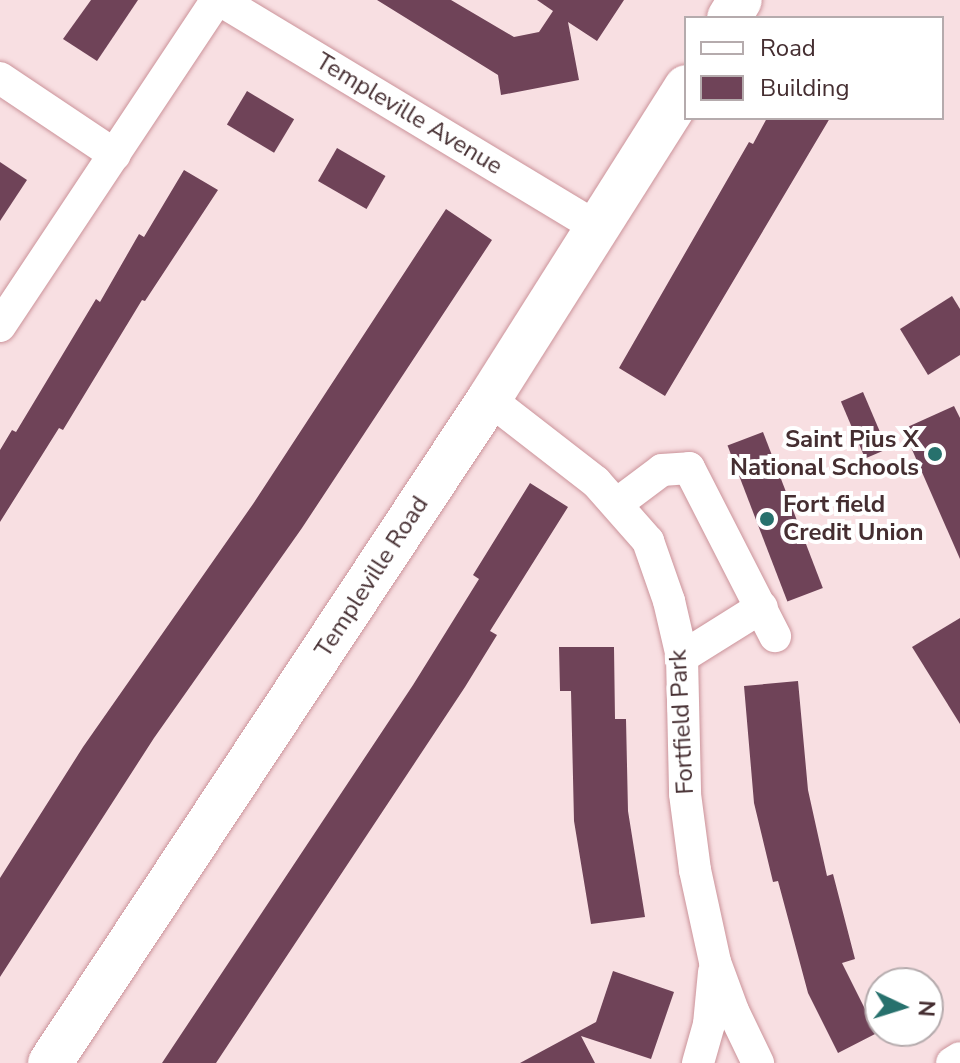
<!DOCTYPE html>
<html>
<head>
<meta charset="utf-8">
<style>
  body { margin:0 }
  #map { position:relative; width:960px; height:1063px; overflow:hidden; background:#f8dfe2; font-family:"Nunito Sans",sans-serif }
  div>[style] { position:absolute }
  .building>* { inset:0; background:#6f4358; transform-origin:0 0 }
  .roads { filter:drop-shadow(0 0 2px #cb939a) drop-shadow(0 0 2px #cb939a) }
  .minor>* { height:32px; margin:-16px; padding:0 16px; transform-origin:16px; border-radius:16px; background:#fff }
  .secondary>* { height:44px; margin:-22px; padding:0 22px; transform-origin:22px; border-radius:22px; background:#fff }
  .dots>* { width:22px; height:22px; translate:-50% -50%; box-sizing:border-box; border:4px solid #fff; border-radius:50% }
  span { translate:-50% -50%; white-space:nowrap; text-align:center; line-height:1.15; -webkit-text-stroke:8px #fff; paint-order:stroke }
  .street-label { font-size:24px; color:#452e31 }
  .poi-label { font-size:24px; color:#452e31; font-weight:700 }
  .right { translate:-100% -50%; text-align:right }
  .left { translate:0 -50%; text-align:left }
  .legend { position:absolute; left:684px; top:16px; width:260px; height:104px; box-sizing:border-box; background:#fff; border:2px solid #b5abad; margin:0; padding:10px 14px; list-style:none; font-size:24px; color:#452e31 }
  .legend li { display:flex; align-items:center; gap:16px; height:40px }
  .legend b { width:40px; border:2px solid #b5abad }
  .north { position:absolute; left:864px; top:967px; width:80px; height:80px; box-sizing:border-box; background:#fff; border:2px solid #b5abad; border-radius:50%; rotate:94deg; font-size:22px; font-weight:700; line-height:32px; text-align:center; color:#452e31 }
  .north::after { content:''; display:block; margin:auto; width:28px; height:36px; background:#27716d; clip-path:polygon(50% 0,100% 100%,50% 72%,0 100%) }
</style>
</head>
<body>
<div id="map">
  <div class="building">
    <i style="clip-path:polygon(91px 0,138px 0,97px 61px,63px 39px)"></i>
    <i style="clip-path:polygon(377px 0,451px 0,514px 37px,539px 32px,553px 11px,537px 0,624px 0,597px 41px,568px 22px,579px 80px,501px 95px,498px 75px)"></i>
    <i style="left:247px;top:91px;width:55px;height:39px;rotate:31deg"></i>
    <i style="clip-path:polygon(767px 118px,830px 118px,665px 396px,619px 368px,749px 142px,753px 144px)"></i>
    <i style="left:337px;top:148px;width:56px;height:38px;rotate:30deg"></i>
    <i style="clip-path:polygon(0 162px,27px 180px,0 221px)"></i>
    <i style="clip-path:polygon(184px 170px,218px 190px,145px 301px,142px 300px,63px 430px,59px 428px,0 522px,0 450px,12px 430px,16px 432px,96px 299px,100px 302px,139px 234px,144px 237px)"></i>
    <i style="clip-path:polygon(446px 209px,492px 240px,302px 528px,154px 738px,0 977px,0 878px,83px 747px,253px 504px)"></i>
    <i style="clip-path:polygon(952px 296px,960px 309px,960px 355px,928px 375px,900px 329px)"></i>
    <i style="left:863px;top:392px;width:62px;height:24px;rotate:67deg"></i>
    <i style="clip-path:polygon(954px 406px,960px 418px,960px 559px,903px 429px)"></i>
    <i style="left:763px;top:432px;width:167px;height:38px;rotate:69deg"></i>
    <i style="clip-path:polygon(530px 483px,568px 507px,490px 631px,497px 635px,465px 687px,216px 1063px,162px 1063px,413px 685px,479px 579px,473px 575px)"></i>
    <i style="clip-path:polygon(960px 618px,960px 724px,912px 647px)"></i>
    <i style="clip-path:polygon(559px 647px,614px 647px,615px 719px,626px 719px,628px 811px,645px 917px,591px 924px,574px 821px,571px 691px,560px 691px)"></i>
    <i style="clip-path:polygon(798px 681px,808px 790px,827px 876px,833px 874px,855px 959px,842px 963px,877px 1033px,838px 1053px,808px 993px,778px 881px,773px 882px,754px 803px,744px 686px)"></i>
    <i style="clip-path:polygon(613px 971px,674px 992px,651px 1059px,581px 1036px,595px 1063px,520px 1063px,596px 1022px)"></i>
  </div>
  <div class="roads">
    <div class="minor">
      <i style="left:220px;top:0;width:441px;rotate:31.1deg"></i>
      <i style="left:0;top:78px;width:138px;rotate:33.8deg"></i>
      <i style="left:0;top:326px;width:392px;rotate:-56.4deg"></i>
      <i style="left:489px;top:399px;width:135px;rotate:37.8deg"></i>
      <i style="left:596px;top:482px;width:79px;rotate:48.6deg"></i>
      <i style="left:648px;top:541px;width:64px;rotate:70.7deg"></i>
      <i style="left:669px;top:601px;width:57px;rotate:76.9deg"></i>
      <i style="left:682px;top:657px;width:137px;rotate:88.7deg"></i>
      <i style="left:685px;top:794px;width:77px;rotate:82.5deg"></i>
      <i style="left:695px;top:870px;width:94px;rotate:77.7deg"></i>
      <i style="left:715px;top:962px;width:52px;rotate:69.8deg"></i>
      <i style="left:733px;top:1011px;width:58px;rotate:64.3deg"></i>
      <i style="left:618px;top:503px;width:55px;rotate:-36.9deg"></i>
      <i style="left:662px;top:470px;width:27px;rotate:-4deg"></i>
      <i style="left:689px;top:468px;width:189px;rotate:62.9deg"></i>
      <i style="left:682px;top:657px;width:94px;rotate:-32deg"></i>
      <i style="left:698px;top:1063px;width:41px;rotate:-74.2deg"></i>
      <i style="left:709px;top:1024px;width:52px;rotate:-84.5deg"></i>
      <i style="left:952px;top:1063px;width:9px;rotate:-32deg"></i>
    </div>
    <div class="secondary">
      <i style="left:729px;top:18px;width:21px;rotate:-59deg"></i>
      <i style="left:50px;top:1063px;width:796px;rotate:-56.53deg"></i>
      <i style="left:489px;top:399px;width:369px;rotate:-57.7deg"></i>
    </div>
  </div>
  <div class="dots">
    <i style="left:935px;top:454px;background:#27716d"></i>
    <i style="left:767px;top:519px;background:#27716d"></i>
  </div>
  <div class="street-label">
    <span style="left:409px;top:114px;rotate:31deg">Templeville Avenue</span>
    <span style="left:372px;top:577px;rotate:-57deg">Templeville Road</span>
    <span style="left:682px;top:722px;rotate:-93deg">Fortfield Park</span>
  </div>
  <div class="poi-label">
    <span class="right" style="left:919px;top:454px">Saint Pius X<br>National Schools</span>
    <span class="left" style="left:783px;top:519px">Fort field<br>Credit Union</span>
  </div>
  <ul class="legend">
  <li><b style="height:10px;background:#fff"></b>Road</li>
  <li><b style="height:22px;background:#6f4358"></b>Building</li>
  </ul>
  <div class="north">N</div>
</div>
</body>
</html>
